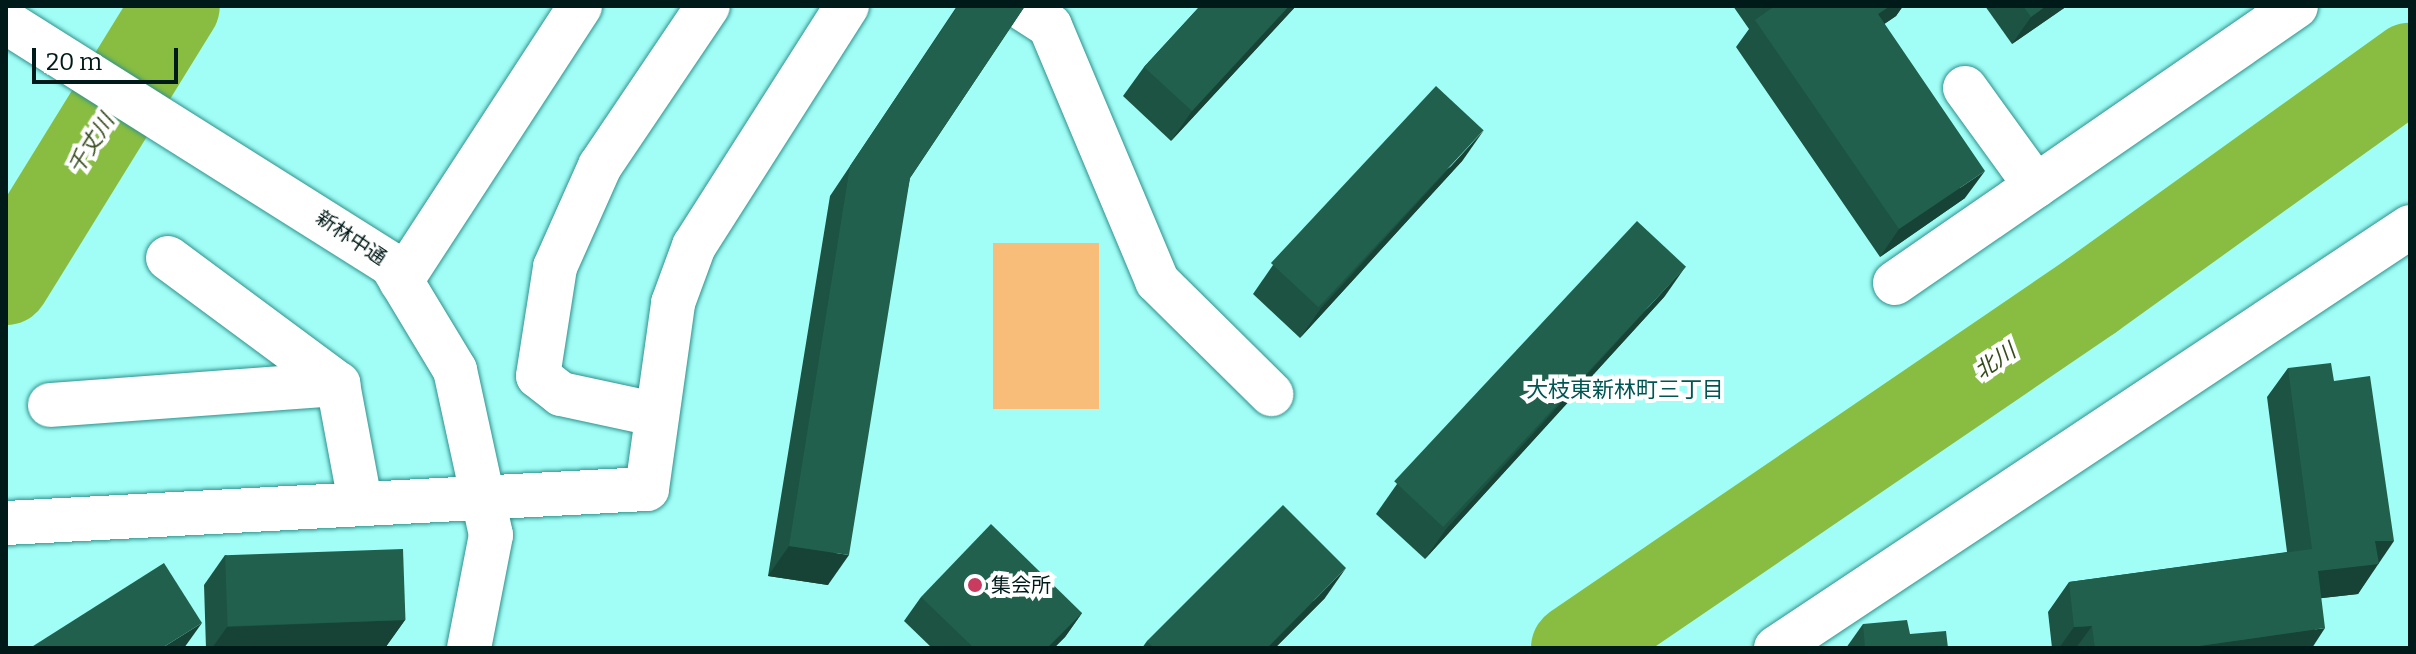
<!DOCTYPE html>
<html>
<head>
<meta charset="utf-8">
<style>
  body { margin:0 }
  #map { position:relative; width:2416px; height:654px; overflow:hidden; background:#a1fef7; font-family:Bitter,"Noto Sans JP",serif }
  div>[style] { position:absolute }
  .green>* { inset:0; background:#f7bd79; transform-origin:0 0 }
  .river>* { height:88px; margin:-44px; padding:0 44px; transform-origin:44px; border-radius:44px; background:#88bd41 }
  .roads { filter:drop-shadow(0 0 2px #2f918c) drop-shadow(0 0 2px #2f918c) }
  .minor>* { height:44px; margin:-22px; padding:0 22px; transform-origin:22px; border-radius:22px; background:#fff }
  .wall>* { inset:0; background:#1c5342 }
  .shaded-wall>* { inset:0; background:#174336 }
  .building>* { inset:0; background:#21604d; transform-origin:0 0 }
  .dots>* { width:22px; height:22px; translate:-50% -50%; box-sizing:border-box; border:4px solid #fff; border-radius:50% }
  span { translate:-50% -50%; white-space:nowrap; text-align:center; line-height:1.15; -webkit-text-stroke:8px #fff; paint-order:stroke }
  .street-label { font-size:20px; color:#001a19 }
  .poi-label { font-size:20px; color:#001a19 }
  .left { translate:0 -50%; text-align:left }
  .water-label { font-size:22px; color:#374c1c; font-style:italic }
  .neighbourhood-label { font-size:22px; color:#005652 }
  .frame { position:absolute; inset:0; border:8px solid #001a19; pointer-events:none }
  .scale { position:absolute; left:32px; top:48px; width:146px; height:36px; box-sizing:border-box; border:4px solid #001a19; border-top:0; padding-left:10px; font-size:24px; line-height:28px; white-space:nowrap; color:#001a19; -webkit-text-stroke:6px #fff; paint-order:stroke }
</style>
</head>
<body>
<div id="map">
  <div class="green">
    <i style="left:1099px;top:243px;width:166px;height:106px;rotate:90deg"></i>
  </div>
  <div class="river">
    <i style="left:6px;top:281px;width:323px;rotate:-58.3deg"></i>
    <i style="left:1575px;top:648px;width:625px;rotate:-34.3deg"></i>
    <i style="left:2091px;top:296px;width:393px;rotate:-35.7deg"></i>
  </div>
  <div class="roads">
    <div class="minor">
      <i style="left:1019px;top:6px;width:37px;rotate:33deg"></i>
      <i style="left:1050px;top:26px;width:277px;rotate:67.2deg"></i>
      <i style="left:1157px;top:281px;width:161px;rotate:44.7deg"></i>
      <i style="left:6px;top:22px;width:455px;rotate:32.2deg"></i>
      <i style="left:391px;top:264px;width:124px;rotate:58.9deg"></i>
      <i style="left:455px;top:370px;width:169px;rotate:77.7deg"></i>
      <i style="left:491px;top:535px;width:115px;rotate:101deg"></i>
      <i style="left:1965px;top:88px;width:121px;rotate:54.1deg"></i>
      <i style="left:168px;top:258px;width:212px;rotate:36.5deg"></i>
      <i style="left:338px;top:384px;width:119px;rotate:79.4deg"></i>
      <i style="left:401px;top:281px;width:328px;rotate:-56.9deg"></i>
      <i style="left:1895px;top:283px;width:487px;rotate:-34.6deg"></i>
      <i style="left:50px;top:405px;width:289px;rotate:-4.2deg"></i>
      <i style="left:654px;top:414px;width:95px;rotate:-167.9deg"></i>
      <i style="left:561px;top:394px;width:29px;rotate:-142deg"></i>
      <i style="left:538px;top:376px;width:110px;rotate:-81.1deg"></i>
      <i style="left:555px;top:267px;width:111px;rotate:-66deg"></i>
      <i style="left:600px;top:166px;width:193px;rotate:-56deg"></i>
      <i style="left:6px;top:523px;width:642px;rotate:-3.04deg"></i>
      <i style="left:647px;top:489px;width:188px;rotate:-82deg"></i>
      <i style="left:673px;top:303px;width:61px;rotate:-69.8deg"></i>
      <i style="left:694px;top:246px;width:285px;rotate:-57.5deg"></i>
      <i style="left:1776px;top:648px;width:761px;rotate:-33.59deg"></i>
    </div>
  </div>
  <div class="wall">
    <i style="clip-path:polygon(957px 6px,1025px 6px,910px 178px,828px 585px,768px 576px,830px 196px)"></i>
    <i style="clip-path:polygon(1200px 6px,1296px 6px,1171px 141px,1123px 96px,1144px 67px)"></i>
    <i style="clip-path:polygon(1733px 6px,1903px 6px,1896px 16px,1884px 24px,1965px 198px,1880px 257px,1736px 47px,1749px 29px)"></i>
    <i style="clip-path:polygon(1985px 6px,2067px 6px,2012px 44px)"></i>
    <i style="clip-path:polygon(1463px 160px,1300px 338px,1253px 294px,1273px 265px)"></i>
    <i style="clip-path:polygon(1665px 296px,1425px 559px,1376px 514px,1397px 484px)"></i>
    <i style="clip-path:polygon(2288px 368px,2334px 381px,2378px 563px,2358px 594px,2321px 598px,2312px 648px,2052px 648px,2048px 612px,2069px 582px,2287px 552px,2267px 397px)"></i>
    <i style="clip-path:polygon(225px 555px,405px 620px,385px 648px,206px 648px,204px 585px)"></i>
    <i style="clip-path:polygon(921px 597px,1082px 613px,1065px 637px,1054px 648px,932px 648px,904px 621px)"></i>
    <i style="clip-path:polygon(1325px 598px,1275px 648px,1142px 648px,1147px 641px)"></i>
    <i style="clip-path:polygon(1863px 624px,1910px 634px,1948px 648px,1846px 648px)"></i>
  </div>
  <div class="shaded-wall">
    <i style="clip-path:polygon(1289px 6px,1296px 6px,1171px 141px,1192px 111px)"></i>
    <i style="clip-path:polygon(1890px 6px,1903px 6px,1896px 16px,1858px 42px,1878px 14px)"></i>
    <i style="clip-path:polygon(2046px 6px,2067px 6px,2012px 44px,2031px 17px)"></i>
    <i style="clip-path:polygon(1484px 130px,1463px 160px,1300px 338px,1321px 308px)"></i>
    <i style="clip-path:polygon(1985px 171px,1965px 198px,1880px 257px,1899px 229px)"></i>
    <i style="clip-path:polygon(1686px 266px,1665px 296px,1425px 559px,1446px 529px)"></i>
    <i style="clip-path:polygon(2375px 541px,2394px 541px,2358px 594px,2297px 601px,2318px 571px)"></i>
    <i style="clip-path:polygon(789px 546px,849px 555px,828px 585px,768px 576px)"></i>
    <i style="clip-path:polygon(1346px 568px,1325px 598px,1275px 648px,1267px 648px)"></i>
    <i style="clip-path:polygon(1082px 613px,1065px 637px,1054px 648px,1047px 648px)"></i>
    <i style="clip-path:polygon(405px 620px,385px 648px,212px 648px,227px 627px)"></i>
    <i style="clip-path:polygon(202px 623px,184px 648px,162px 648px)"></i>
    <i style="clip-path:polygon(2092px 626px,2076px 648px,2059px 648px,2074px 627px)"></i>
    <i style="clip-path:polygon(2325px 628px,2312px 648px,2185px 648px)"></i>
  </div>
  <div class="building">
    <i style="clip-path:polygon(958px 6px,1025px 6px,910px 178px,849px 555px,789px 546px,850px 166px)"></i>
    <i style="clip-path:polygon(1200px 6px,1289px 6px,1192px 111px,1144px 67px)"></i>
    <i style="clip-path:polygon(1771px 6px,1890px 6px,1878px 14px,1985px 171px,1899px 229px,1755px 20px,1772px 8px)"></i>
    <i style="clip-path:polygon(2023px 6px,2046px 6px,2031px 17px)"></i>
    <i style="left:1436px;top:86px;width:65px;height:242px;rotate:43deg"></i>
    <i style="left:1637px;top:221px;width:67px;height:356px;rotate:43deg"></i>
    <i style="clip-path:polygon(2331px 363px,2334px 381px,2370px 376px,2394px 541px,2375px 541px,2379px 564px,2318px 571px,2325px 628px,2185px 648px,2095px 648px,2092px 626px,2074px 627px,2069px 582px,2312px 549px,2288px 368px)"></i>
    <i style="clip-path:polygon(1283px 505px,1346px 568px,1267px 648px,1154px 648px,1147px 641px)"></i>
    <i style="clip-path:polygon(991px 524px,1082px 613px,1047px 648px,974px 648px,921px 597px)"></i>
    <i style="left:403px;top:549px;width:71px;height:178px;rotate:88deg"></i>
    <i style="clip-path:polygon(164px 563px,202px 623px,162px 648px,30px 648px)"></i>
    <i style="clip-path:polygon(1907px 620px,1910px 634px,1946px 631px,1948px 648px,1865px 648px,1863px 624px)"></i>
  </div>
  <div class="dots">
    <i style="left:975px;top:585px;background:#ca3b60"></i>
  </div>
  <div class="street-label">
    <span style="left:351px;top:238px;rotate:34deg">新林中通</span>
  </div>
  <div class="poi-label">
    <span class="left" style="left:991px;top:585px">集会所</span>
  </div>
  <div class="water-label">
    <span style="left:91px;top:144px;rotate:-58deg">千丈川</span>
    <span style="left:1995px;top:361px;rotate:-34deg">北川</span>
  </div>
  <div class="neighbourhood-label">
    <span style="left:1625px;top:390px">大枝東新林町三丁目</span>
  </div>
  <div class="frame"></div>
  <div class="scale">20 m</div>
</div>
</body>
</html>
